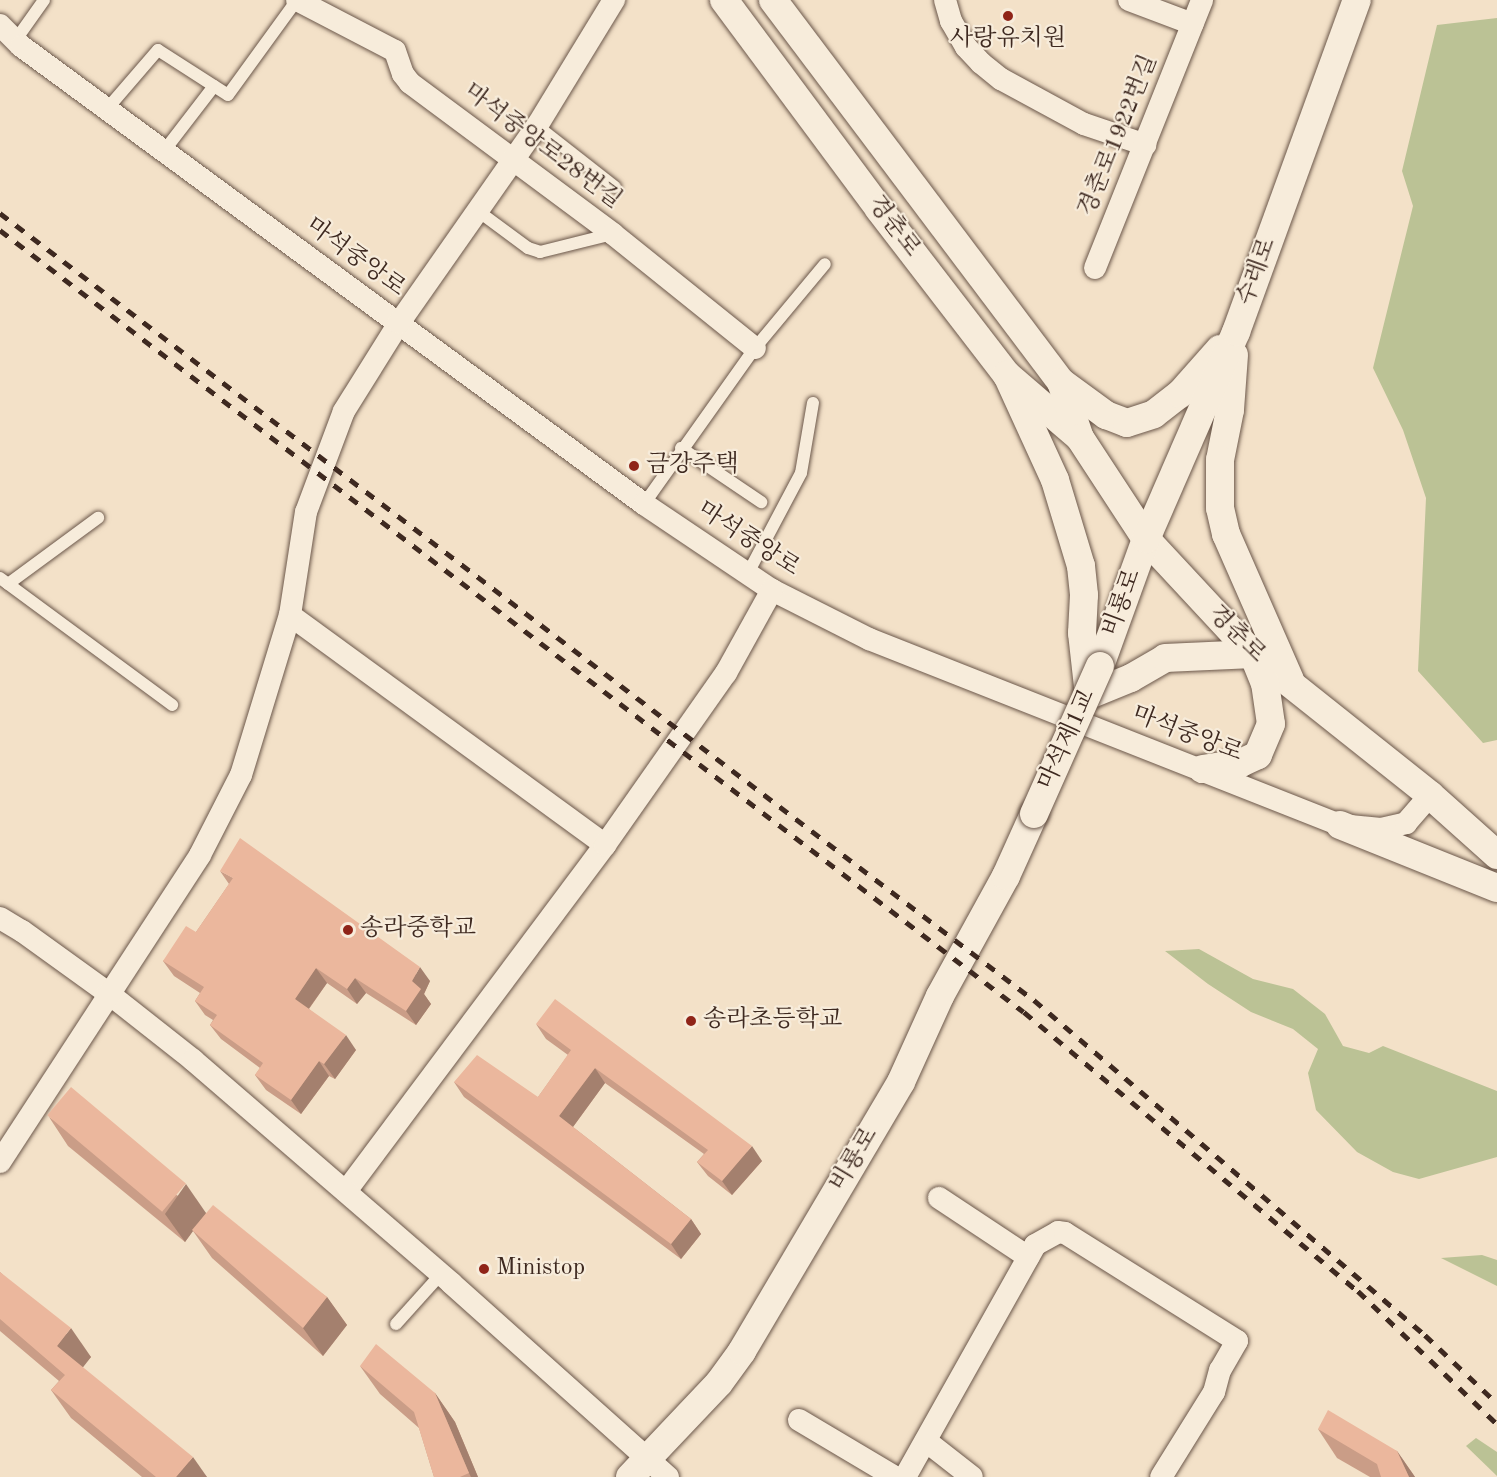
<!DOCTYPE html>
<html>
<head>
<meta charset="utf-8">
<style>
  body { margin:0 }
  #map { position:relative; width:1497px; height:1477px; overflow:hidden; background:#f3e1c8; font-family:"Old Standard TT","Noto Serif KR",serif }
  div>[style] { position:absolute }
  .green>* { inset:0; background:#bbc295 }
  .roads { filter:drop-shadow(0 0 2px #6b574a) drop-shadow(0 0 2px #6b574a) }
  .service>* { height:12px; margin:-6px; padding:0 6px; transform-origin:6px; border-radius:6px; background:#f7ecdb }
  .minor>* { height:22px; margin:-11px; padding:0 11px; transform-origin:11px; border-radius:11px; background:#f7ecdb }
  .tertiary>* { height:28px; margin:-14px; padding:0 14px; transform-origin:14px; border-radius:14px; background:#f7ecdb }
  .rail>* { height:4.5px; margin-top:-2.25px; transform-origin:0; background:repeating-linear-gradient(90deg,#3e2920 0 10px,transparent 0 20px) }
  .bridges { filter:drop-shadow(0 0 2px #6b574a) drop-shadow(0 0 2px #6b574a) }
  .tertiary-bridge>* { height:28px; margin:-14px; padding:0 14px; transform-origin:14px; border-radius:14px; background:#f7ecdb }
  .wall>* { inset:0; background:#ca9d87 }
  .shaded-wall>* { inset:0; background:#a4806e }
  .building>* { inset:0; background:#ebb79d; transform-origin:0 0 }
  .dots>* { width:16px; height:16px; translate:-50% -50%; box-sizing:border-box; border:3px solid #f7ecdb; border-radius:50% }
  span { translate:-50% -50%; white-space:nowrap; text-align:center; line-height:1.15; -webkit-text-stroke:4.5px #f7ecdb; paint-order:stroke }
  .poi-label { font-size:24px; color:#3e2920 }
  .left { translate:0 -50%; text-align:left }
  .street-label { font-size:24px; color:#3e2920 }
</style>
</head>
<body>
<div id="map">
  <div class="green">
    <i style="clip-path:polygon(1497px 18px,1497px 740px,1483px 743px,1418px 671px,1426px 498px,1403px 430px,1373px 368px,1413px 206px,1402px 171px,1437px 25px)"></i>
    <i style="clip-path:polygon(1199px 949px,1253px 979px,1293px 989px,1325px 1014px,1343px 1046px,1369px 1053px,1383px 1046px,1497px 1091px,1497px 1157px,1419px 1179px,1393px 1172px,1357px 1152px,1316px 1110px,1308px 1073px,1318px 1049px,1293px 1029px,1251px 1012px,1208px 984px,1165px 951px)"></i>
    <i style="clip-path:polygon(1482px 1255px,1497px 1260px,1497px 1286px,1441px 1258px)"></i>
    <i style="clip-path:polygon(1476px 1438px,1497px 1452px,1497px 1476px,1466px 1446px)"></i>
  </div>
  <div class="roads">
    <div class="service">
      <i style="left:15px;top:41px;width:50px;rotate:-54.7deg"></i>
      <i style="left:107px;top:109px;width:78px;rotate:-49.2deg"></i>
      <i style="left:158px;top:50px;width:83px;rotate:32.7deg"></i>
      <i style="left:228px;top:95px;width:117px;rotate:-54deg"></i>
      <i style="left:537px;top:126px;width:99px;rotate:38deg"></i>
      <i style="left:164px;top:151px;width:82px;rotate:-52.4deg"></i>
      <i style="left:478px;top:211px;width:62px;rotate:36.5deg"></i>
      <i style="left:528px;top:248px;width:13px;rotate:18deg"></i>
      <i style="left:540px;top:252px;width:74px;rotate:-14deg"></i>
      <i style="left:681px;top:448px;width:97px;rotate:34deg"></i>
      <i style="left:644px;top:504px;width:191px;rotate:-54.6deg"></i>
      <i style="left:755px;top:348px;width:109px;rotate:-50.2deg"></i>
      <i style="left:747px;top:575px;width:115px;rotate:-62.1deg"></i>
      <i style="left:801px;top:473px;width:71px;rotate:-80.3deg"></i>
      <i style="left:0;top:578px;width:214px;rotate:36.4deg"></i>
      <i style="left:8px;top:584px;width:112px;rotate:-36.3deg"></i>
      <i style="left:396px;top:1324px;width:67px;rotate:-48deg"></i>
    </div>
    <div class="minor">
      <i style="left:297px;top:0;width:110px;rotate:27.5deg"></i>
      <i style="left:395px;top:51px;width:24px;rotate:71deg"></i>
      <i style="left:403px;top:74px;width:11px;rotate:52deg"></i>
      <i style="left:410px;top:83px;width:253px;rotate:36.6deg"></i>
      <i style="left:613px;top:234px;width:182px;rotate:38.8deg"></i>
      <i style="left:945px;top:0;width:22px;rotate:74deg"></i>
      <i style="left:951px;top:21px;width:30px;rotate:60deg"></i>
      <i style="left:966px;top:47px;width:22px;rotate:47deg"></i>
      <i style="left:981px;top:63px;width:26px;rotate:39deg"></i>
      <i style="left:1001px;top:79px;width:94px;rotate:28.5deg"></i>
      <i style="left:1084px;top:124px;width:65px;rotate:18.7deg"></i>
      <i style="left:1129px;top:0;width:68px;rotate:20.6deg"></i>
      <i style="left:0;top:25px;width:30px;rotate:45deg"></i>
      <i style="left:21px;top:46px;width:773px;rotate:36.32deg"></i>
      <i style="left:644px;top:504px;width:154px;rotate:33.9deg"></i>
      <i style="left:772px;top:590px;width:109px;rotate:26.8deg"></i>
      <i style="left:869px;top:639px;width:506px;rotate:21.55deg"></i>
      <i style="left:1340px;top:825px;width:41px;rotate:5.6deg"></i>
      <i style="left:1381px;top:829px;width:26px;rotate:-13deg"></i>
      <i style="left:1406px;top:823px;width:37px;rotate:-49deg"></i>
      <i style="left:1095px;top:268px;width:289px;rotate:-68.2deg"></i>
      <i style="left:290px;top:615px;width:390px;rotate:36.1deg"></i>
      <i style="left:605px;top:845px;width:432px;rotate:126.8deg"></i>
      <i style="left:605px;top:845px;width:210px;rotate:-54.9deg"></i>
      <i style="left:726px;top:673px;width:95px;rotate:-61deg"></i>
      <i style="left:0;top:918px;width:26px;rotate:31deg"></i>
      <i style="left:22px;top:931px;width:106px;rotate:35.8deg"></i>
      <i style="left:108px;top:993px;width:108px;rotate:38.2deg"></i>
      <i style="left:193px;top:1060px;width:341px;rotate:40.8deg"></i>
      <i style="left:451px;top:1283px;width:291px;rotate:41.8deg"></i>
      <i style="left:0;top:1162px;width:366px;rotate:-56.9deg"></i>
      <i style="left:200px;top:855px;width:90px;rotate:-62.9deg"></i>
      <i style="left:241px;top:775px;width:167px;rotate:-73deg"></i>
      <i style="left:290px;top:615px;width:104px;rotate:-81.2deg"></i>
      <i style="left:306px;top:512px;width:108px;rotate:-69.4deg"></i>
      <i style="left:344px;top:411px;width:104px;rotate:-58deg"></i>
      <i style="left:399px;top:323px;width:241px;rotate:-55deg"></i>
      <i style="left:537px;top:126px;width:148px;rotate:-58.6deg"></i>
      <i style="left:939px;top:1198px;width:107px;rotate:33.5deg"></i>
      <i style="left:799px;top:1420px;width:112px;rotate:30.7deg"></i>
      <i style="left:926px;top:1441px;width:58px;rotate:38deg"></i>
      <i style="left:905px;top:1477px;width:266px;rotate:-60.7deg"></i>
      <i style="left:1035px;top:1245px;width:26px;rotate:-29deg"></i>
      <i style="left:1058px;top:1232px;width:7px;rotate:8deg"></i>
      <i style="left:1065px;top:1233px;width:203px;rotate:32.1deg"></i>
      <i style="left:1237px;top:1341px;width:34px;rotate:120deg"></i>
      <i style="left:1220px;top:1370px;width:23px;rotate:105deg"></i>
      <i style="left:1214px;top:1392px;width:100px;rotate:121.9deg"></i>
    </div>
    <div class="tertiary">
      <i style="left:724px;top:0;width:260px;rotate:53.4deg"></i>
      <i style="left:879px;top:209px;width:210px;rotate:52.4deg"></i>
      <i style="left:1007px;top:375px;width:95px;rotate:40.7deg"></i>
      <i style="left:773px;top:0;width:478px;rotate:53deg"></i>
      <i style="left:1061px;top:382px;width:59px;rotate:71.3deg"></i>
      <i style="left:1080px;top:438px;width:121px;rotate:56.8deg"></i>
      <i style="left:1146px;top:539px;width:157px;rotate:47.1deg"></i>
      <i style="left:1253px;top:654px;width:226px;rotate:38.5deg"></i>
      <i style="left:1430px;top:795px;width:90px;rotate:41.8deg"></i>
      <i style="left:1234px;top:355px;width:55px;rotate:94.2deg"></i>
      <i style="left:1230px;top:410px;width:51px;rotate:101.3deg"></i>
      <i style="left:1220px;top:460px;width:48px;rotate:90deg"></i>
      <i style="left:1220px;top:508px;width:27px;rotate:77deg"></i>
      <i style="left:1226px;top:534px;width:159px;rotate:66.3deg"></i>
      <i style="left:1007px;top:375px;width:115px;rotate:65.4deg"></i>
      <i style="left:1055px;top:480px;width:90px;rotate:73.2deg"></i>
      <i style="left:1081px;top:566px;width:29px;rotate:84deg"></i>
      <i style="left:1084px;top:595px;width:38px;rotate:93deg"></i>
      <i style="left:1082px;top:633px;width:62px;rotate:83.6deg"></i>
      <i style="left:1089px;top:695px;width:45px;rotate:-22deg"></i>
      <i style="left:1131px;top:678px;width:39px;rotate:-30deg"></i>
      <i style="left:1165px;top:658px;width:88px;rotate:-2.6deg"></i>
      <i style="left:1253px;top:654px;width:31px;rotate:68deg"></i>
      <i style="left:1265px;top:683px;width:41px;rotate:81.7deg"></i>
      <i style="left:1271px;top:724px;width:34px;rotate:113deg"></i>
      <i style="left:1258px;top:755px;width:19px;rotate:155deg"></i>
      <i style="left:1241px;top:763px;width:39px;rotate:171deg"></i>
      <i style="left:1061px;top:382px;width:56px;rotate:36.3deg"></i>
      <i style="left:1106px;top:415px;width:22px;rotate:21deg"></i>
      <i style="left:1127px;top:423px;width:28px;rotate:-18deg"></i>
      <i style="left:1154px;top:414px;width:33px;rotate:-38deg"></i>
      <i style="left:1180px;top:394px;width:60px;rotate:-48.4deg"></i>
      <i style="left:1100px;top:666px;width:135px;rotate:-70.1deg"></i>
      <i style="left:1146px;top:539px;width:226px;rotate:-66.5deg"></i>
      <i style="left:1236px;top:332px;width:353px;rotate:-70deg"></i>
      <i style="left:1340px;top:825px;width:169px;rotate:21.9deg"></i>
      <i style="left:630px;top:1477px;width:129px;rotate:-46.6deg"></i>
      <i style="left:719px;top:1383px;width:39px;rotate:-54deg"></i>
      <i style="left:742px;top:1351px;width:312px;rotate:-59.4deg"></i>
      <i style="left:901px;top:1082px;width:94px;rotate:-65.6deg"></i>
      <i style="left:940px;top:996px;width:137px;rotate:-61.2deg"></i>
      <i style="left:1006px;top:876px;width:68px;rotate:-65.7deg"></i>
    </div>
  </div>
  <div class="rail">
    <i style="left:0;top:213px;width:1299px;rotate:37.28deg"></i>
    <i style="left:1034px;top:1000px;width:515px;rotate:40.59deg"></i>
    <i style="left:1425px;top:1335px;width:99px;rotate:43.4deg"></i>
    <i style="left:0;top:230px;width:1288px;rotate:37.37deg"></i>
    <i style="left:1024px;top:1012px;width:435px;rotate:39.9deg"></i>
    <i style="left:1358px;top:1291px;width:192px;rotate:43.7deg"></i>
  </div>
  <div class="bridges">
    <div class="tertiary-bridge">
      <i style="left:1034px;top:814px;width:162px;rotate:-66deg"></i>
    </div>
  </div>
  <div class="wall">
    <i style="clip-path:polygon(220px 871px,430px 981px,424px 994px,431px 1004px,416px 1025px,366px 993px,357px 1004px,327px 983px,309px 1009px,356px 1050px,335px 1079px,329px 1076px,301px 1114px,266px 1090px,255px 1075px,260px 1068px,221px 1039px,210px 1025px,213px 1020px,205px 1015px,195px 1001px,200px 993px,174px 976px,163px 961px,196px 932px,229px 884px)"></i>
    <i style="clip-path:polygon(536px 1024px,762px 1161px,732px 1195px,708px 1176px,697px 1162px,704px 1154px,605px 1083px,573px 1127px,691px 1219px,701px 1234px,681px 1259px,464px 1097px,454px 1082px,538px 1097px,568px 1055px,546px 1039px)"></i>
    <i style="clip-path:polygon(49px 1117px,206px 1213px,327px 1297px,347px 1325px,323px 1356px,212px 1258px,193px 1231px,185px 1242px,68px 1146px)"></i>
    <i style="clip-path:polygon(0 1272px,91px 1357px,82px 1367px,207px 1477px,142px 1477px,71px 1418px,51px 1390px,59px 1381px,0 1331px)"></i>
    <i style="clip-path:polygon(360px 1366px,435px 1393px,455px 1422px,478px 1477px,434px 1477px,419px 1428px,380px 1394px)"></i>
    <i style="clip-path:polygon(1318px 1429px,1397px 1451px,1415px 1477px,1370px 1477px,1337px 1458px)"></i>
  </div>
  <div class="shaded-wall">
    <i style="clip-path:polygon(420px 967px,430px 981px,424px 994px,431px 1004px,416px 1025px,406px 1011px,412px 981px)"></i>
    <i style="clip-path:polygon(316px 968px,327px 983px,305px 1014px,295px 999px)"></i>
    <i style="clip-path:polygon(355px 978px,366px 993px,357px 1004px,347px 989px)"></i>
    <i style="clip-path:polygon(346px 1035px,356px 1050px,335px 1079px,324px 1064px)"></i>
    <i style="clip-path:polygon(319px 1061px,329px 1076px,301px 1114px,291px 1100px)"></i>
    <i style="clip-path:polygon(595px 1068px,605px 1083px,570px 1131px,559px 1116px)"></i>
    <i style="clip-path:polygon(752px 1146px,762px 1161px,732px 1195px,722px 1181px)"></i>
    <i style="clip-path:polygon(186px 1184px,206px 1213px,185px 1242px,165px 1214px)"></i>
    <i style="clip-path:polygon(691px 1219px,701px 1234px,681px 1259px,671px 1244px)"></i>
    <i style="clip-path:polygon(327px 1297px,347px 1325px,323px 1356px,303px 1328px)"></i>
    <i style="clip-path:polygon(71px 1328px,91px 1357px,77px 1375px,57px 1346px)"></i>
    <i style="clip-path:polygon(435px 1393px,455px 1422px,478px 1477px,471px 1477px,469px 1473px)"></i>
    <i style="clip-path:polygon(1397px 1451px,1415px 1477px,1409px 1477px)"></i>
    <i style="clip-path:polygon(193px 1457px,207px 1477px,176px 1477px)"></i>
  </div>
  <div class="building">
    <i style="clip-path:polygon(240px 838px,420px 967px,412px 981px,421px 989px,406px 1011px,355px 978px,347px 989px,316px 968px,295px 999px,346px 1035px,324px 1064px,319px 1061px,291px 1100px,255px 1075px,263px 1063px,210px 1025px,217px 1015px,195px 1001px,204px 987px,163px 961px,186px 926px,196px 932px,233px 878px,220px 871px)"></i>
    <i style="clip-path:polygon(555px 999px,752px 1146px,722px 1181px,697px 1162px,708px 1150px,595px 1068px,559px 1116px,691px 1219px,671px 1244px,454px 1082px,477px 1055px,538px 1097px,571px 1050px,536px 1024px)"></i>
    <i style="left:71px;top:1087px;width:150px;height:37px;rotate:40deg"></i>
    <i style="clip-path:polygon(213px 1205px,327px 1297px,303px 1328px,192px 1230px)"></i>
    <i style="clip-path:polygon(0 1272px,71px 1328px,57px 1346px,193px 1457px,176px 1477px,156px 1477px,51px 1390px,65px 1375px,0 1319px)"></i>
    <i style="clip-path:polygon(376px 1344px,435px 1393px,469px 1473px,460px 1477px,434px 1477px,414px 1412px,360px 1366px)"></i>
    <i style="clip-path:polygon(1328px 1410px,1397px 1451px,1409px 1477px,1381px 1477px,1377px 1464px,1318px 1429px)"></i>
  </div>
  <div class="dots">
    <i style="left:1008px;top:16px;background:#8f2418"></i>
    <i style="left:634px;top:466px;background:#8f2418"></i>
    <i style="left:348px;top:930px;background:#8f2418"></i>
    <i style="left:691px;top:1021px;background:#8f2418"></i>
    <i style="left:484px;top:1269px;background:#8f2418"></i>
  </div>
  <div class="poi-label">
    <span style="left:1008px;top:40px">사랑유치원</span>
    <span class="left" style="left:646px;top:466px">금강주택</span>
    <span class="left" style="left:360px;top:930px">송라중학교</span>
    <span class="left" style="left:703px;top:1021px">송라초등학교</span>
    <span class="left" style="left:496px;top:1269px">Ministop</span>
  </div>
  <div class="street-label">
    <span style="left:1119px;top:136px;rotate:-68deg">경춘로1922번길</span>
    <span style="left:542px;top:147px;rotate:37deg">마석중앙로28번길</span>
    <span style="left:893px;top:227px;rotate:53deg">경춘로</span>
    <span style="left:355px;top:258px;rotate:36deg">마석중앙로</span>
    <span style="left:1258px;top:272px;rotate:-70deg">수레로</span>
    <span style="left:748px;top:540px;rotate:33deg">마석중앙로</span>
    <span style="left:1123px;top:603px;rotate:-70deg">비룡로</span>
    <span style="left:1236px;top:635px;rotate:45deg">경춘로</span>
    <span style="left:1187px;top:735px;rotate:21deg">마석중앙로</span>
    <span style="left:1068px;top:740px;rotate:-66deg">마석제1교</span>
    <span style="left:855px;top:1160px;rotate:-59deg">비룡로</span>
  </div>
</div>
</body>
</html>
